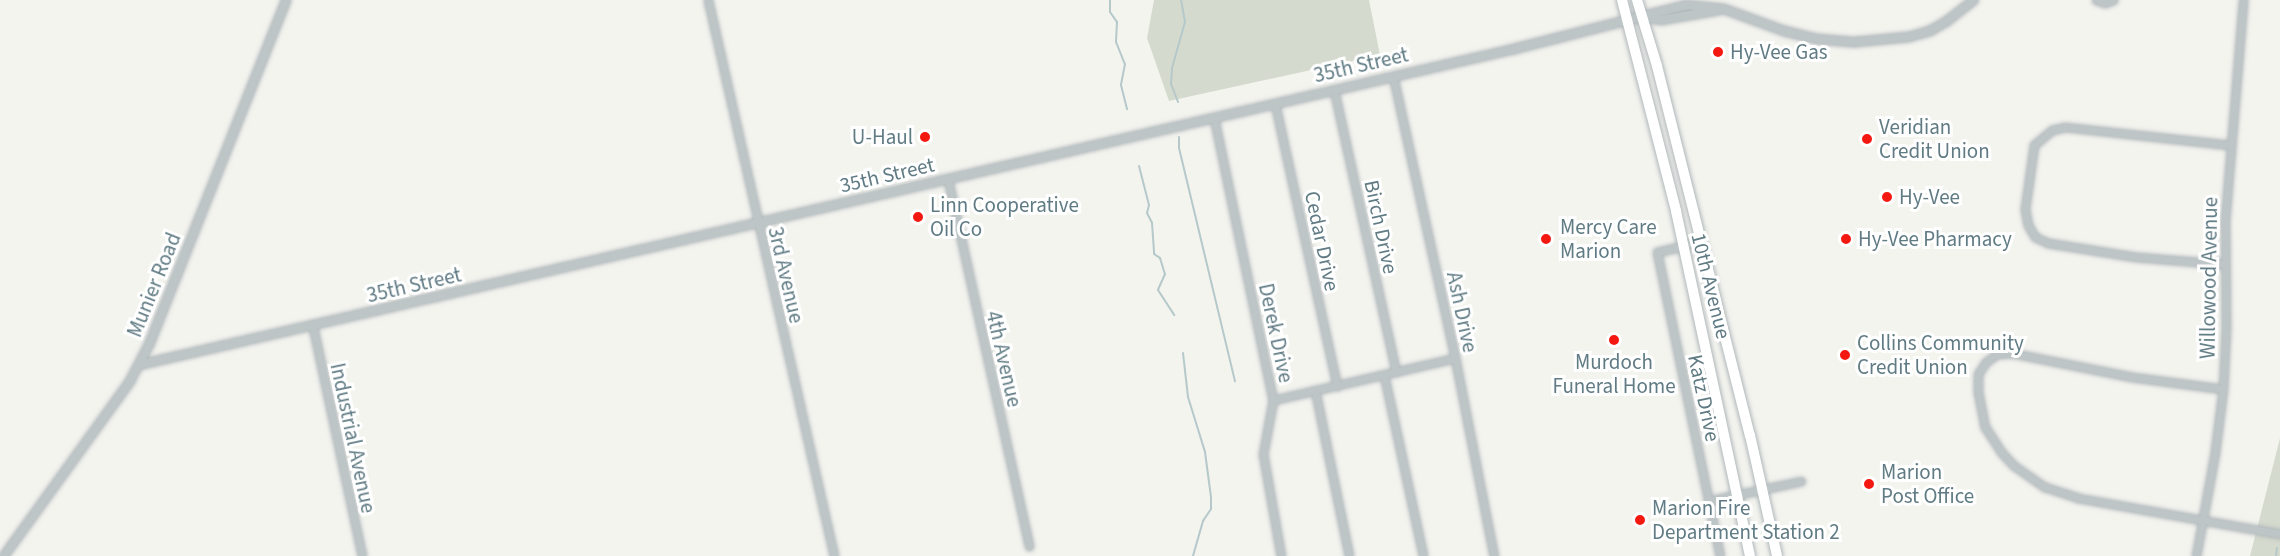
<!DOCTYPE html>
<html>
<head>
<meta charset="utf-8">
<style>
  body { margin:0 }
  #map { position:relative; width:2280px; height:556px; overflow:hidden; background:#f4f4ef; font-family:"Source Sans 3",sans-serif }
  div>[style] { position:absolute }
  .green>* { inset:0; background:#d5dace }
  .stream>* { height:2px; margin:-1px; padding:0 1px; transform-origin:1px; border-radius:1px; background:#b5c8ca }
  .roads { filter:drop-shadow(0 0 2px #b1b8bb) drop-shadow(0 0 2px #b1b8bb) }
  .minor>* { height:7px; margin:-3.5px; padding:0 3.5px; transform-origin:3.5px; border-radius:3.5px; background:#bec5c7 }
  .tertiary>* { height:8px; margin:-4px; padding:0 4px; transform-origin:4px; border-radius:4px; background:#bec5c7 }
  .primary>* { height:10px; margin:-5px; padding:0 5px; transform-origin:5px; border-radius:5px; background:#fff }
  .dots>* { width:16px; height:16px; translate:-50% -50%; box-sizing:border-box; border:3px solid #fff; border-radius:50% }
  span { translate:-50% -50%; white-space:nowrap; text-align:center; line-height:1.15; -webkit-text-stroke:6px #fff; paint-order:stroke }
  .poi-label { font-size:21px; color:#607b84 }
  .left { translate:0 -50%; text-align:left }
  .right { translate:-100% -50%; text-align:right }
  .street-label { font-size:21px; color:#607b84 }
</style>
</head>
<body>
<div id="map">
  <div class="green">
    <i style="clip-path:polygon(1154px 0,1369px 0,1380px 55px,1169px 101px,1147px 38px)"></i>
    <i style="clip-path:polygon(2280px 438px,2280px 556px,2250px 556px)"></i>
  </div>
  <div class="stream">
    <i style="left:1110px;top:0;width:12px;rotate:90deg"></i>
    <i style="left:1110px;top:12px;width:12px;rotate:55deg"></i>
    <i style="left:1117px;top:22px;width:20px;rotate:93deg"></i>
    <i style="left:1116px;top:42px;width:24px;rotate:68deg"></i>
    <i style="left:1125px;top:64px;width:21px;rotate:101deg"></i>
    <i style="left:1121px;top:85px;width:25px;rotate:76deg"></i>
    <i style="left:1178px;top:102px;width:19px;rotate:-111deg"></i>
    <i style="left:1171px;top:84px;width:16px;rotate:-86deg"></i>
    <i style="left:1172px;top:68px;width:48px;rotate:-74.2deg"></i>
    <i style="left:1185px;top:22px;width:22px;rotate:-100deg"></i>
    <i style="left:1179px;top:137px;width:11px;rotate:90deg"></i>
    <i style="left:1179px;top:148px;width:240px;rotate:76.5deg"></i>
    <i style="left:1139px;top:166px;width:40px;rotate:75.6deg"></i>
    <i style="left:1149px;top:205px;width:8px;rotate:104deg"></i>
    <i style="left:1147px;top:213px;width:11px;rotate:63deg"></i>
    <i style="left:1152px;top:223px;width:31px;rotate:86deg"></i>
    <i style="left:1154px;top:254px;width:7px;rotate:34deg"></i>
    <i style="left:1160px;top:258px;width:17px;rotate:73deg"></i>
    <i style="left:1165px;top:274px;width:17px;rotate:114deg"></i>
    <i style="left:1158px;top:290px;width:30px;rotate:57deg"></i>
    <i style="left:1183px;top:353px;width:44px;rotate:83.5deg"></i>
    <i style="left:1188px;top:397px;width:58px;rotate:72.8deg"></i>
    <i style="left:1205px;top:452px;width:45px;rotate:82.4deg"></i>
    <i style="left:1211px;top:497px;width:12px;rotate:90deg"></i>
    <i style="left:1211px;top:509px;width:14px;rotate:124deg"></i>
    <i style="left:1203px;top:521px;width:36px;rotate:106deg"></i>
    <i style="left:2276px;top:556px;width:8px;rotate:-83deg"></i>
  </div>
  <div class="roads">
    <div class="minor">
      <i style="left:708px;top:0;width:570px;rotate:77.23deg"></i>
      <i style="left:2096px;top:0;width:9px;rotate:18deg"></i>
      <i style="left:2105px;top:3px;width:9px;rotate:-21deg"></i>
      <i style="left:1393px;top:76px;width:289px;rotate:77.6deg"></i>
      <i style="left:1455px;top:358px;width:202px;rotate:78.9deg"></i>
      <i style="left:1334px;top:90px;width:289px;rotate:77.6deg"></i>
      <i style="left:1275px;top:104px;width:289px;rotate:77.6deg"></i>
      <i style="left:1214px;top:118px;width:288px;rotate:78.2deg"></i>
      <i style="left:1273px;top:400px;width:55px;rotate:100.5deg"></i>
      <i style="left:1263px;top:454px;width:104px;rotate:80deg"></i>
      <i style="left:948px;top:180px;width:375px;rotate:77.5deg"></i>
      <i style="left:1700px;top:242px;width:44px;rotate:166.9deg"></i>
      <i style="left:1657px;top:252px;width:310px;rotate:78.3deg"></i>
      <i style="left:2223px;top:264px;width:87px;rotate:-175.4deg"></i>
      <i style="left:2136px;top:257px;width:89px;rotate:-171deg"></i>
      <i style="left:2048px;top:243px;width:14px;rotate:-155deg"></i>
      <i style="left:2035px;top:237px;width:14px;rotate:-120deg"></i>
      <i style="left:2028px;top:225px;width:16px;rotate:-101deg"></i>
      <i style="left:2025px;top:209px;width:65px;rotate:-82deg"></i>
      <i style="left:2034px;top:145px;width:23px;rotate:-40deg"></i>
      <i style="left:2052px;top:130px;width:13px;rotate:-13deg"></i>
      <i style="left:2065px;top:127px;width:167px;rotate:6.2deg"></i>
      <i style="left:313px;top:327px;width:234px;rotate:77.9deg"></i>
      <i style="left:1384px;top:375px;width:185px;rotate:77.8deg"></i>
      <i style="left:2223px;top:389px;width:92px;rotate:-172.5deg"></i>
      <i style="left:2132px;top:377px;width:122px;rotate:-168.7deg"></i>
      <i style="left:2012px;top:353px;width:15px;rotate:176deg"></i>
      <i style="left:1997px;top:354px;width:14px;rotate:144deg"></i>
      <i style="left:1986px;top:362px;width:14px;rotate:124deg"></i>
      <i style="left:1978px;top:374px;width:18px;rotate:90deg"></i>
      <i style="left:1978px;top:392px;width:36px;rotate:79deg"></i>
      <i style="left:1985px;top:427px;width:30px;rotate:57deg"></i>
      <i style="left:2001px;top:452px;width:18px;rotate:47deg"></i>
      <i style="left:2013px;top:465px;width:39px;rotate:35deg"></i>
      <i style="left:2045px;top:487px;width:35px;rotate:18deg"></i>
      <i style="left:2078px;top:498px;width:205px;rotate:10.1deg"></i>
      <i style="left:1315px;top:390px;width:169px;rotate:78.4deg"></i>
      <i style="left:1273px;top:400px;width:187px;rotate:-13deg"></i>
      <i style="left:1708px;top:501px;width:95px;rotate:-12.1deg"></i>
      <i style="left:2196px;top:556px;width:106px;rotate:-79.6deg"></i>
      <i style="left:2215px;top:452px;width:64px;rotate:-82.8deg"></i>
      <i style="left:2223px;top:389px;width:62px;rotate:-87.2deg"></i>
      <i style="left:2226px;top:327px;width:106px;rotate:-90.5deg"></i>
      <i style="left:2225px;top:221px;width:222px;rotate:-85.3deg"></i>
    </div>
    <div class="tertiary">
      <i style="left:1646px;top:17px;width:15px;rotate:11deg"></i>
      <i style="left:1661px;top:20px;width:59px;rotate:-9.8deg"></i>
      <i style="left:139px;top:365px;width:1411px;rotate:-12.94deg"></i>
      <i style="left:1514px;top:49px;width:178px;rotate:-14.3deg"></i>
      <i style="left:1686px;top:5px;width:38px;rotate:6deg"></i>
      <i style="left:1724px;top:9px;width:64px;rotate:20.1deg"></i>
      <i style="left:1784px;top:31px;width:34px;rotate:14deg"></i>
      <i style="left:1817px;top:39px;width:38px;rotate:5deg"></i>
      <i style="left:1855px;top:42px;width:54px;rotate:-5.3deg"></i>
      <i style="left:1909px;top:37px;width:22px;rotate:-16deg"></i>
      <i style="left:1930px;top:31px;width:20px;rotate:-30deg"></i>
      <i style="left:1947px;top:21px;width:34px;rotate:-38deg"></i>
      <i style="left:4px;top:556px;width:216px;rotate:-54.2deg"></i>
      <i style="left:130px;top:381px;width:41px;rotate:-62.2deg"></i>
      <i style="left:149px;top:345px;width:371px;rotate:-68.3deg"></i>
    </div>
    <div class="primary">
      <i style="left:1622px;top:0;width:218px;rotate:75.6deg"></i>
      <i style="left:1676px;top:211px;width:353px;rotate:77.9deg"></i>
      <i style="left:1637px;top:0;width:69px;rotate:73.1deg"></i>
      <i style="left:1657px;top:66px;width:381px;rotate:75.9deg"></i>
      <i style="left:1750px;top:435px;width:124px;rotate:77.4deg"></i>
    </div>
  </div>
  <div class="dots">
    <i style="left:1718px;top:52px;background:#f41910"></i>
    <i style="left:925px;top:137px;background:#f41910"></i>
    <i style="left:1867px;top:139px;background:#f41910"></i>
    <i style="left:1887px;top:197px;background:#f41910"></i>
    <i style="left:918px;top:217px;background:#f41910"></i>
    <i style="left:1546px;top:239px;background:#f41910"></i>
    <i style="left:1846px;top:239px;background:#f41910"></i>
    <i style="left:1614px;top:340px;background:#f41910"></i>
    <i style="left:1845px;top:355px;background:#f41910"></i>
    <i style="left:1869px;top:484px;background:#f41910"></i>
    <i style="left:1640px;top:520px;background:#f41910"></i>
  </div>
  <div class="poi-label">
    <span class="left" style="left:1730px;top:52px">Hy-Vee Gas</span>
    <span class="left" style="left:1879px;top:139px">Veridian<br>Credit Union</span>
    <span class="right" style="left:913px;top:137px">U-Haul</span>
    <span class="left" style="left:1899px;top:197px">Hy-Vee</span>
    <span class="left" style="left:930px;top:217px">Linn Cooperative<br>Oil Co</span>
    <span class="left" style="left:1560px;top:239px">Mercy Care<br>Marion</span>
    <span class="left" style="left:1858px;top:239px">Hy-Vee Pharmacy</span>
    <span class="left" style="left:1857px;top:355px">Collins Community<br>Credit Union</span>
    <span style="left:1614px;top:374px">Murdoch<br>Funeral Home</span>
    <span class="left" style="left:1881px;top:484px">Marion<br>Post Office</span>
    <span class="left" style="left:1652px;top:520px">Marion Fire<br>Department Station 2</span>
  </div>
  <div class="street-label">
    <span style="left:1361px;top:65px;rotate:-13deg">35th Street</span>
    <span style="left:887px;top:175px;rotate:-13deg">35th Street</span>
    <span style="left:1381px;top:227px;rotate:78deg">Birch Drive</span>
    <span style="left:1322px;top:241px;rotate:78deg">Cedar Drive</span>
    <span style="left:786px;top:275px;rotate:77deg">3rd Avenue</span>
    <span style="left:2209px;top:278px;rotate:-89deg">Willowood Avenue</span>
    <span style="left:154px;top:285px;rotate:-68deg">Munier Road</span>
    <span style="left:414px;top:285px;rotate:-13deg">35th Street</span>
    <span style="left:1711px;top:286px;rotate:76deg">10th Avenue</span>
    <span style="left:1462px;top:312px;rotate:78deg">Ash Drive</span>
    <span style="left:1276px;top:333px;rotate:78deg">Derek Drive</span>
    <span style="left:1004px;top:359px;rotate:77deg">4th Avenue</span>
    <span style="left:1704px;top:398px;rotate:78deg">Katz Drive</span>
    <span style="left:353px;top:438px;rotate:78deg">Industrial Avenue</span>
  </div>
</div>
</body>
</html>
